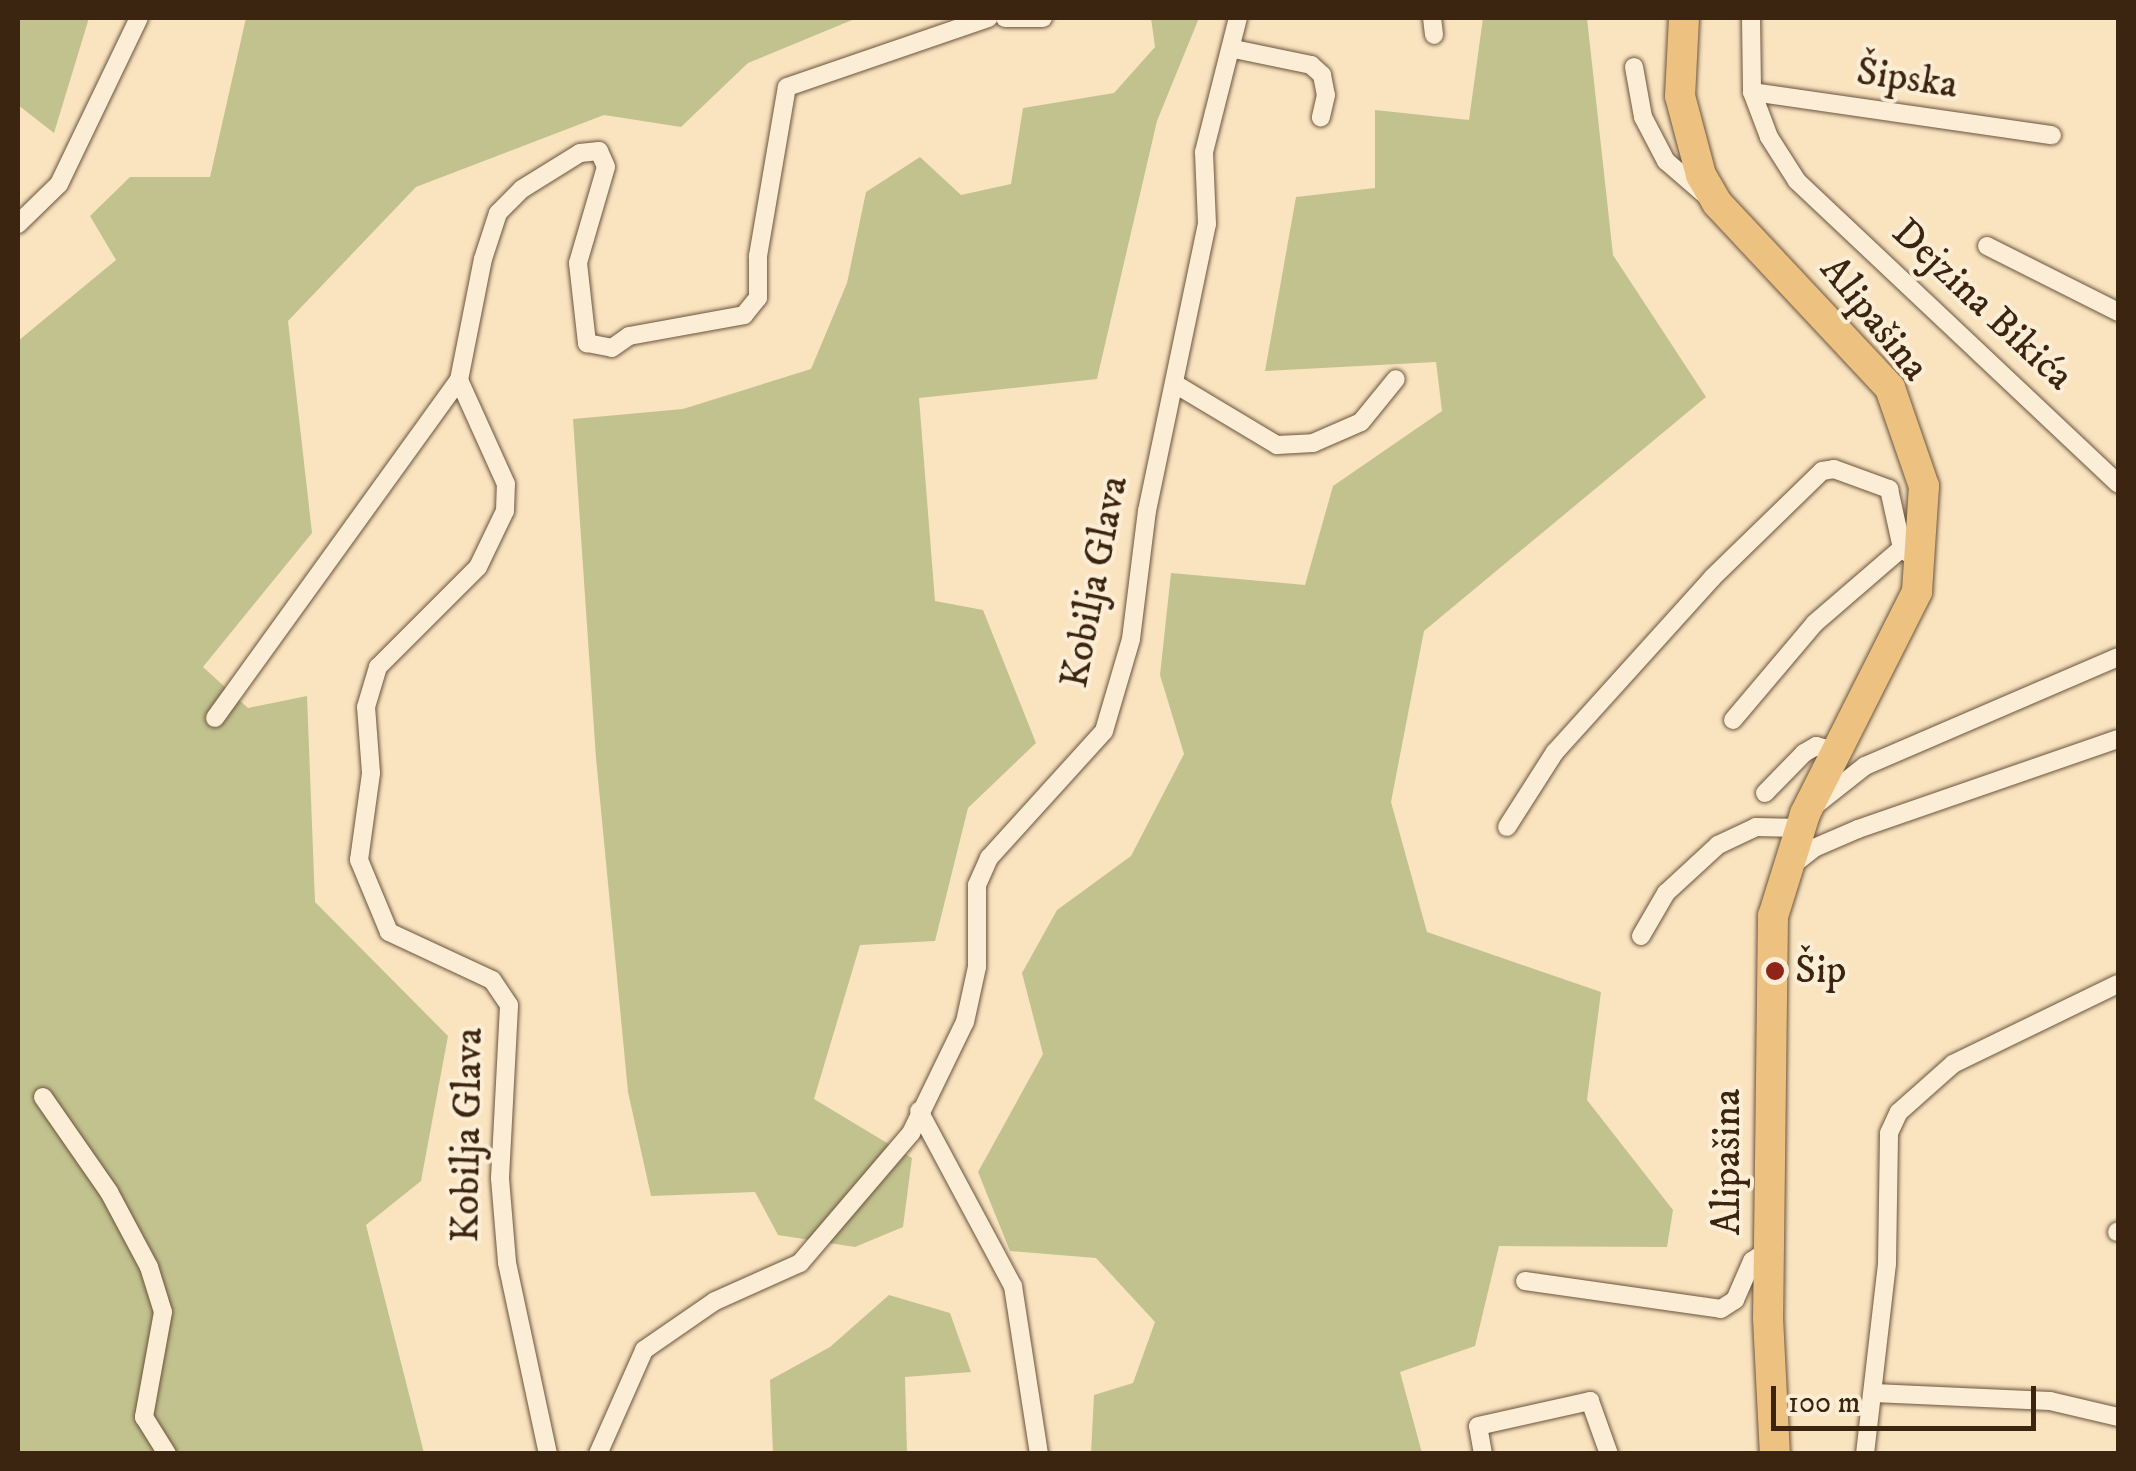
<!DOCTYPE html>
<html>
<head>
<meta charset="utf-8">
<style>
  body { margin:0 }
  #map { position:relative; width:2136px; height:1471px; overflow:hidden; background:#fae4c0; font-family:"IM FELL DW Pica",serif }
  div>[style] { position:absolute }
  .green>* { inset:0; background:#c2c28f }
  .roads { filter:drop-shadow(0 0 2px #6b543c) drop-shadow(0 0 2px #6b543c) }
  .street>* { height:18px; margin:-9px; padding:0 9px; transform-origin:9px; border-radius:9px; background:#fcedd6 }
  .primary>* { height:30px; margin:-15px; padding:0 15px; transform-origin:15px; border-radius:15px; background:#edc280 }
  .dots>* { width:28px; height:28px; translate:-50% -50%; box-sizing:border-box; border:5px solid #fcedd6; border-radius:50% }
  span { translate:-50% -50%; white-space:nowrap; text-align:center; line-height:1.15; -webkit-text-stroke:8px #fcedd6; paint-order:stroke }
  .street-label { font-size:40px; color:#3b2410 }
  .poi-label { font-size:40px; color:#3b2410 }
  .left { translate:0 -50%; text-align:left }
  .frame { position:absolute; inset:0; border:20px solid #3b2410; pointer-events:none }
  .scale { position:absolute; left:1771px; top:1386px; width:265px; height:45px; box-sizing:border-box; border:5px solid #3b2410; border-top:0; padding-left:12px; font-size:30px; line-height:35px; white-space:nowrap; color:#3b2410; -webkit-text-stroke:8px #fcedd6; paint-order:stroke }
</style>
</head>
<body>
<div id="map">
  <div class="green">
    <i style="clip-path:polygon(18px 18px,89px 18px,54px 133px,18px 105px)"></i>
    <i style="clip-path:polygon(246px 18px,857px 18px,748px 63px,681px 127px,604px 115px,416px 187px,288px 321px,312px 533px,203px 667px,248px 708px,307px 696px,315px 902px,448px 1036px,421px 1181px,366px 1225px,424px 1453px,18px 1453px,18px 341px,116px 260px,90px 216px,130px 177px,210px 177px)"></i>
    <i style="clip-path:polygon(1151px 18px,1199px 18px,1157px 121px,1097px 379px,919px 398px,935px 601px,983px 610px,1036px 743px,968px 808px,935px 941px,860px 945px,814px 1099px,912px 1158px,903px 1227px,855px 1247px,778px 1235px,755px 1192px,651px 1196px,628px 1092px,596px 758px,573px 419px,683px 409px,811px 369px,847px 283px,866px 192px,920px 157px,961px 195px,1011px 184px,1023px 108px,1114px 93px,1155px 47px)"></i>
    <i style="clip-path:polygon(1483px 18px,1587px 18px,1613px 255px,1706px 397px,1424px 631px,1391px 802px,1427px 932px,1601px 992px,1587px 1100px,1673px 1210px,1667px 1247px,1499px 1246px,1475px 1346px,1400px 1372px,1422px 1453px,1091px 1453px,1094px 1395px,1133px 1383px,1155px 1322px,1096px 1258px,1010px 1251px,978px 1172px,1043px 1054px,1022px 973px,1057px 910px,1131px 856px,1184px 754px,1160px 675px,1171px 573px,1305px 585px,1333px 486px,1442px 411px,1436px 362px,1265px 371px,1296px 197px,1375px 188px,1375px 110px,1469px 120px)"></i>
    <i style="clip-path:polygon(889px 1295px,950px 1313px,971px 1372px,905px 1377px,907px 1453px,773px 1453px,770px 1380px,830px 1347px)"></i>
  </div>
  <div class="roads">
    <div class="street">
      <i style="left:1005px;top:18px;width:38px"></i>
      <i style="left:1432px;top:18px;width:17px;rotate:83deg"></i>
      <i style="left:1751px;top:18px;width:74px;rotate:89.2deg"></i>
      <i style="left:1752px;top:92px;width:48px;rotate:69.3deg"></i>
      <i style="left:1769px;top:137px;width:52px;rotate:57.5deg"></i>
      <i style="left:1797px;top:181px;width:441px;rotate:43.3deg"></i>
      <i style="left:1234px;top:49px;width:79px;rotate:11.7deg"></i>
      <i style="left:1311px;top:65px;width:15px;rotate:42deg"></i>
      <i style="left:1322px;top:75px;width:20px;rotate:79deg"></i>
      <i style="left:1326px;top:95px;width:23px;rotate:103deg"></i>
      <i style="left:1634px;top:67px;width:51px;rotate:79.8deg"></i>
      <i style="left:1643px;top:117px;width:50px;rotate:62.4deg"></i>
      <i style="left:1666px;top:161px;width:58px;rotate:40.8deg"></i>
      <i style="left:1752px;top:92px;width:303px;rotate:8.2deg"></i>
      <i style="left:18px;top:224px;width:57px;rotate:-44.3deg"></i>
      <i style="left:59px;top:184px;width:184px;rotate:-64.3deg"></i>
      <i style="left:1987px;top:246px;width:147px;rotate:26.7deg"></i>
      <i style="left:1175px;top:384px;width:119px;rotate:30.9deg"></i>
      <i style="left:1277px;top:445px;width:36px;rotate:-3deg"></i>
      <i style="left:1313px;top:443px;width:52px;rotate:-23.6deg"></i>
      <i style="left:1361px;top:422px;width:55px;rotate:-50.9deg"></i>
      <i style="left:215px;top:718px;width:417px;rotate:-54.2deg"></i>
      <i style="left:1733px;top:720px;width:127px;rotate:-49.8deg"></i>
      <i style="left:1815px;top:623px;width:115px;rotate:-40.8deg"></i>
      <i style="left:1765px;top:793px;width:56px;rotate:-45.7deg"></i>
      <i style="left:1804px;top:753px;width:14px;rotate:-30deg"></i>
      <i style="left:1816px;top:746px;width:19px;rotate:16deg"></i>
      <i style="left:1817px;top:804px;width:61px;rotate:-38.4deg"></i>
      <i style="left:1865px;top:766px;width:275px;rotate:-23.3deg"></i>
      <i style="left:1507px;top:827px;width:89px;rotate:-57.4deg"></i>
      <i style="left:1555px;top:752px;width:234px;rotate:-47.9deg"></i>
      <i style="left:1712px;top:578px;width:153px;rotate:-44.2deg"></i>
      <i style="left:1822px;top:471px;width:12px;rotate:-9deg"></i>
      <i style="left:1834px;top:469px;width:59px;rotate:20deg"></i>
      <i style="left:1889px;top:489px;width:60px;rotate:77.6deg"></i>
      <i style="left:1902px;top:548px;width:27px;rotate:39deg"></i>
      <i style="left:1790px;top:867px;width:31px;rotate:-38deg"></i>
      <i style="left:1814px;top:848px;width:48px;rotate:-23.4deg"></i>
      <i style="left:1858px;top:829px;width:275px;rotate:-19.1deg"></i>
      <i style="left:1641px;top:936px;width:50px;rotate:-59.8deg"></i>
      <i style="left:1666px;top:893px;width:71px;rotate:-42.7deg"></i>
      <i style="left:1718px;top:845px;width:42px;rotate:-25.3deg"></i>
      <i style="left:1756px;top:827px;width:44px;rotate:1.3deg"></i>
      <i style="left:43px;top:1097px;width:116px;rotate:55.2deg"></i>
      <i style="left:109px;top:1192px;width:85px;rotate:61.9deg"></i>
      <i style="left:149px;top:1267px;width:47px;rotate:72.7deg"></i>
      <i style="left:163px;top:1312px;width:107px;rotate:100.3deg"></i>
      <i style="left:144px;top:1417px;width:44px;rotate:58.1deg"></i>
      <i style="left:919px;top:1111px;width:199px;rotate:61.8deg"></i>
      <i style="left:1013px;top:1286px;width:170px;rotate:81.2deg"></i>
      <i style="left:2117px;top:1232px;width:1px;rotate:-45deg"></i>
      <i style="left:1525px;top:1281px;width:198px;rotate:8.1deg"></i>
      <i style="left:1721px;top:1309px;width:17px;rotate:-33deg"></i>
      <i style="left:1735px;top:1300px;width:43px;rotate:-66.4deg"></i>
      <i style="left:1752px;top:1261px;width:19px;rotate:-35deg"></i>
      <i style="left:1874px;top:1393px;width:176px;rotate:2.6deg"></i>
      <i style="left:2050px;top:1401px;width:70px;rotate:13.2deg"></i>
      <i style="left:548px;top:1454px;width:196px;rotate:-102.1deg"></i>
      <i style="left:507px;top:1262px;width:84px;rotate:-94.8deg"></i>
      <i style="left:500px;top:1178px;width:173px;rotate:-87deg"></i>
      <i style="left:509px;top:1005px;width:30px;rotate:-124deg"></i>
      <i style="left:492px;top:980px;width:114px;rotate:-155deg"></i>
      <i style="left:389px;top:932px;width:78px;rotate:-112.6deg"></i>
      <i style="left:359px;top:860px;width:88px;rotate:-82.1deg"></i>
      <i style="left:371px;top:773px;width:66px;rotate:-94.3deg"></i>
      <i style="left:366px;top:707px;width:42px;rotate:-73.3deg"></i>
      <i style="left:378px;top:667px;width:141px;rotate:-45deg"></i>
      <i style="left:478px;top:567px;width:62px;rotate:-64.3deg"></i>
      <i style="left:505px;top:511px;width:27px;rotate:-88deg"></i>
      <i style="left:506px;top:484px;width:114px;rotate:-114.3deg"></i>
      <i style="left:459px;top:380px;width:123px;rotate:-78.8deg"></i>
      <i style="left:483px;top:259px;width:48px;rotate:-71.9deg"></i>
      <i style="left:498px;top:213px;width:34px;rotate:-45deg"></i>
      <i style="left:522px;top:189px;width:68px;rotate:-31.8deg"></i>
      <i style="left:580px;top:153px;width:19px;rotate:-6deg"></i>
      <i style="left:599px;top:151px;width:17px;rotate:66deg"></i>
      <i style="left:606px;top:167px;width:100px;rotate:106.3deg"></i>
      <i style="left:578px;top:263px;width:81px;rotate:83.6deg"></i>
      <i style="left:587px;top:343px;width:25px;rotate:11deg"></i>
      <i style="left:612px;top:348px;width:21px;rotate:-35deg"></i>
      <i style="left:629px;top:336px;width:117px;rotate:-10.3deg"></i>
      <i style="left:744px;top:315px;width:22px;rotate:-51deg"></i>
      <i style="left:758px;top:298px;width:42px;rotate:-90deg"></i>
      <i style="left:758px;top:256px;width:171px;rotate:-80.3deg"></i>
      <i style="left:787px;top:87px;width:213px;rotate:-18.9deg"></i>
      <i style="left:598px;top:1454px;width:114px;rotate:-66.1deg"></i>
      <i style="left:644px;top:1350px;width:86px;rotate:-34.6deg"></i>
      <i style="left:715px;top:1301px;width:93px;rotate:-24.1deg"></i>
      <i style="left:800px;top:1263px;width:171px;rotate:-49.5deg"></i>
      <i style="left:911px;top:1133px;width:123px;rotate:-64.1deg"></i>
      <i style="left:965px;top:1022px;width:56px;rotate:-77.7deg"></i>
      <i style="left:977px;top:967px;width:82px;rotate:-90deg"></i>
      <i style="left:977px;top:885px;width:30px;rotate:-66deg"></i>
      <i style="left:989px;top:858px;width:171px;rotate:-47.8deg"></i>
      <i style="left:1104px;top:731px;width:96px;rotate:-73.6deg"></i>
      <i style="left:1131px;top:639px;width:129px;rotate:-82.9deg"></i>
      <i style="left:1147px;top:511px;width:293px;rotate:-78.2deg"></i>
      <i style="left:1207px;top:224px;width:72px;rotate:-92.4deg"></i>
      <i style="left:1204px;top:152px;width:138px;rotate:-75.8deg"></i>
      <i style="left:1483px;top:1454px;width:28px;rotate:-100deg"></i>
      <i style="left:1478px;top:1426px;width:115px;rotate:-12.6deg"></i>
      <i style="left:1590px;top:1401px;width:56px;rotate:70.3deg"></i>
      <i style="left:1865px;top:1454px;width:192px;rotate:-83.4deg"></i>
      <i style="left:1887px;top:1263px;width:130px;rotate:-89.1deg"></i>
      <i style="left:1889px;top:1133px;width:23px;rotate:-65deg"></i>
      <i style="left:1899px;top:1112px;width:72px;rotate:-41.6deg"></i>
      <i style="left:1953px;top:1064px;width:183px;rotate:-25.9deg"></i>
    </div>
    <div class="primary">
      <i style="left:1684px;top:18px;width:78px;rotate:92.9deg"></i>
      <i style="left:1680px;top:96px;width:82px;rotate:75.1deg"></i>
      <i style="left:1701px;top:175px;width:32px;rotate:60deg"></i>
      <i style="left:1717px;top:203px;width:253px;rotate:46.9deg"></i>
      <i style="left:1890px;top:388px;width:104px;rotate:70.9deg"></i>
      <i style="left:1924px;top:486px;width:106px;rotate:93.8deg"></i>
      <i style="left:1917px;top:592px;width:249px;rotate:116.8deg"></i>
      <i style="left:1805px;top:814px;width:107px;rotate:107.4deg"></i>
      <i style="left:1773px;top:916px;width:402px;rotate:90.7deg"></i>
      <i style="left:1768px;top:1318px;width:136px;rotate:87.1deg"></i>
    </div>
  </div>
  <div class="dots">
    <i style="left:1775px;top:971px;background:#8f2418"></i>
  </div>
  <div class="street-label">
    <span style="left:1907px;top:79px;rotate:8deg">Šipska</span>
    <span style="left:1982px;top:305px;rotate:43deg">Dejzina Bikića</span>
    <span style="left:1874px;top:319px;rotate:51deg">Alipašina</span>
    <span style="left:1095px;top:582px;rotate:-79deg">Kobilja Glava</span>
    <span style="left:468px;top:1135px;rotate:-89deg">Kobilja Glava</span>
    <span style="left:1728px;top:1162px;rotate:-90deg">Alipašina</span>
  </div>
  <div class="poi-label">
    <span class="left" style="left:1795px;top:971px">Šip</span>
  </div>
  <div class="frame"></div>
  <div class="scale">100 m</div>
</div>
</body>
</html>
